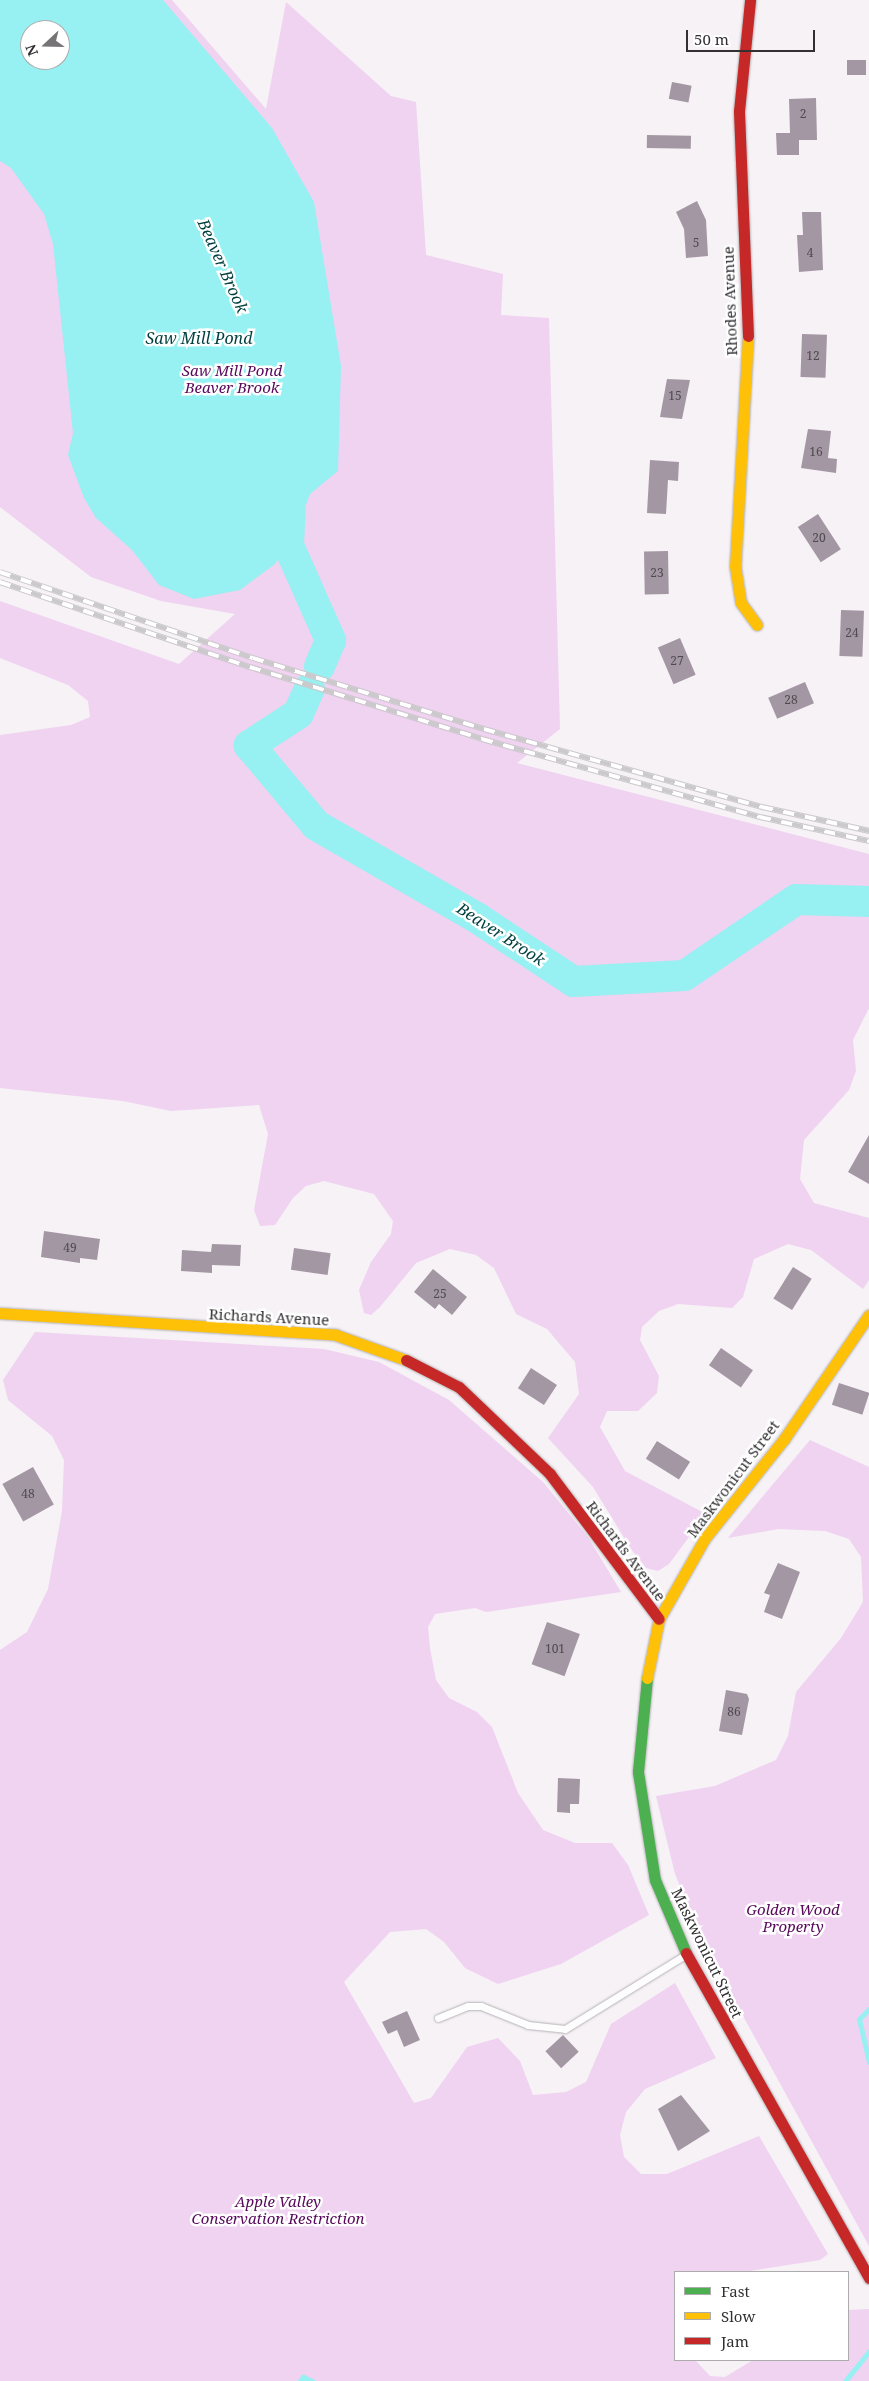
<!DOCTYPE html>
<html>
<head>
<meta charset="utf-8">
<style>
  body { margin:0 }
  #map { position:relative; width:869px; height:2381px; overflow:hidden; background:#f6f2f6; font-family:"Noto Serif",serif }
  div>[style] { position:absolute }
  .green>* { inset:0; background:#f0d2f1 }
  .water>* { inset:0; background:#97f0f1 }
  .stream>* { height:5px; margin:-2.5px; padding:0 2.5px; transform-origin:2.5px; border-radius:2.5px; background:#97f0f1 }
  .river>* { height:31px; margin:-15.5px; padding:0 15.5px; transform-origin:15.5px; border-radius:15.5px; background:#97f0f1 }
  .building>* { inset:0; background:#a497a4; transform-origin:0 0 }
  .roads { filter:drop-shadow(0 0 1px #b5b2b5) drop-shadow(0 0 1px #b5b2b5) }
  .lane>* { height:7px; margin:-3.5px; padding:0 3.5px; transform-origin:3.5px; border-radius:3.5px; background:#fefdfe }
  .fast>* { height:11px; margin:-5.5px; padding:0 5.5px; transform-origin:5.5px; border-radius:5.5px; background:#4caf50 }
  .slow>* { height:11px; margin:-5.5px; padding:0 5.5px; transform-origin:5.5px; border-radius:5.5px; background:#ffc107 }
  .jam>* { height:11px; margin:-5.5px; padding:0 5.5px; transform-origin:5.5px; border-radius:5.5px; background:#c62828 }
  .rail>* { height:5.5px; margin-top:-2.75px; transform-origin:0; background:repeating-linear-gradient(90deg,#fff 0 11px,#cbc9cb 0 22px); box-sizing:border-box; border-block:1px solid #cbc9cb }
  span { translate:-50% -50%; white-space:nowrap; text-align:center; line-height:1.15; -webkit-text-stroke:5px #fff; paint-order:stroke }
  .number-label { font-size:12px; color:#4e4a4e }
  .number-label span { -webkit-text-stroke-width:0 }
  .street-label { font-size:15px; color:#323032 }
  .park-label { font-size:15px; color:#57085b; font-style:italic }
  .water-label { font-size:16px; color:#003e3f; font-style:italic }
  .legend { position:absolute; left:674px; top:2271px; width:175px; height:90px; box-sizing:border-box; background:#fff; border:1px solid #adacad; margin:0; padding:6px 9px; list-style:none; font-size:15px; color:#323032 }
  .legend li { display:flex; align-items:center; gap:10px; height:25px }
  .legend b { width:25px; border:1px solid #adacad }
  .north { position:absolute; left:20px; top:20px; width:50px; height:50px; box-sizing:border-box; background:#fff; border:1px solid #adacad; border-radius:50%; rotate:249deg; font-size:14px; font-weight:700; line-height:20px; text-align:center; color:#323032 }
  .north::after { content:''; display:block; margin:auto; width:18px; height:22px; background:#777477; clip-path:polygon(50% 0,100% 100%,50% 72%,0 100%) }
  .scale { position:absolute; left:686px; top:30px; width:129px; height:22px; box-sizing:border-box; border:2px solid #323032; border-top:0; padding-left:6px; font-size:15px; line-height:18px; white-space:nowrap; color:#323032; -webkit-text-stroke:4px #fff; paint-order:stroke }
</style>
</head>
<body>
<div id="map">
  <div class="green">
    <i style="clip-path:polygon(evenodd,0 0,172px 0,266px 109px,286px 2px,391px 96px,416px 102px,426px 255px,503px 274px,501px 315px,549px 318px,560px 729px,517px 763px,869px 854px,869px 1008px,853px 1040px,856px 1071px,849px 1090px,804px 1140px,800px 1179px,814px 1203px,869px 1218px,869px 1280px,863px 1289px,811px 1250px,788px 1244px,754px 1259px,743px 1297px,732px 1308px,678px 1304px,659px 1311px,642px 1327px,640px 1340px,659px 1376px,657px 1393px,638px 1411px,607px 1411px,600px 1427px,625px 1471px,706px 1514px,669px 1564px,658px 1571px,646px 1568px,631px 1549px,593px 1487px,548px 1438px,579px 1394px,575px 1362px,547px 1329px,516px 1314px,494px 1268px,476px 1255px,450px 1249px,416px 1263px,380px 1307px,371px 1315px,364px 1313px,359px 1290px,371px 1262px,391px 1234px,393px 1221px,374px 1194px,324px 1181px,306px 1186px,293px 1198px,275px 1225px,260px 1226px,254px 1210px,268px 1134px,259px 1105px,171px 1111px,123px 1101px,0 1088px,0 735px,71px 725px,90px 717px,88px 701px,68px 685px,0 658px,0 601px,179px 664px,235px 614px,161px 601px,91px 577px,0 507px,0 0,30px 30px,60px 30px,60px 60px,30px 60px,30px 30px)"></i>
    <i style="clip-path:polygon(35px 1332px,324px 1349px,379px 1362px,449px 1400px,543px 1482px,588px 1537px,621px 1592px,486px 1612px,475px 1608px,435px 1614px,428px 1627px,430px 1648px,436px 1680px,449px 1698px,477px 1712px,492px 1727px,518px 1793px,543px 1830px,575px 1843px,612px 1843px,628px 1865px,649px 1915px,561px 1964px,498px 1984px,465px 1968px,444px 1942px,426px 1929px,390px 1932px,344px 1982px,414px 2103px,431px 2098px,467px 2047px,498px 2038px,520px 2061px,533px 2095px,566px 2092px,586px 2082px,611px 2024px,675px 1983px,716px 2058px,645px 2089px,626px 2112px,620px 2135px,624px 2157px,641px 2174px,667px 2174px,759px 2136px,828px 2254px,820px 2260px,743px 2272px,675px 2272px,675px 2360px,695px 2360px,710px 2376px,725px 2377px,753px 2360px,848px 2360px,848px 2310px,869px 2309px,869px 2381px,0 2381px,0 1650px,27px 1632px,48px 1589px,62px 1511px,64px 1460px,52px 1436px,8px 1400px,3px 1380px)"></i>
    <i style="clip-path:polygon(810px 1440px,869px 1467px,869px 2246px,702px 1941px,675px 1874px,656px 1796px,715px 1786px,776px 1760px,788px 1736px,796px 1692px,841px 1638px,863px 1602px,861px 1557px,849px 1539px,825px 1531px,778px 1529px,728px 1538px)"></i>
  </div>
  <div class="water">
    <i style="clip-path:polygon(evenodd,0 0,163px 0,272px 128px,314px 202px,341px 366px,338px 471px,310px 494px,295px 534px,275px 564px,240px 590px,194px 599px,159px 585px,132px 550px,96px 518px,84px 498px,68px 455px,73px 433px,53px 244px,44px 214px,11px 168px,0 161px,0 0,30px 30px,60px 30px,60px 60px,30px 60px,30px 30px)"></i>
  </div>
  <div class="stream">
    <i style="left:869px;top:2009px;width:14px;rotate:135deg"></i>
    <i style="left:859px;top:2019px;width:44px;rotate:76.9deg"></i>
    <i style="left:300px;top:2381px;width:5px;rotate:-53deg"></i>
    <i style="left:303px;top:2377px;width:10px;rotate:24deg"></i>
    <i style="left:845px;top:2381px;width:38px;rotate:-51deg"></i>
  </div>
  <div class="river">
    <i style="left:290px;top:501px;width:44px;rotate:92.6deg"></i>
    <i style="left:288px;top:545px;width:104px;rotate:66.1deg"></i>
    <i style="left:330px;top:640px;width:28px;rotate:113deg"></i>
    <i style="left:309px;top:688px;width:27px;rotate:114deg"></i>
    <i style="left:298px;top:713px;width:59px;rotate:146.9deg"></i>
    <i style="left:249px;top:745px;width:104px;rotate:50.1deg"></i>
    <i style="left:316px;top:825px;width:185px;rotate:29.9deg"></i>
    <i style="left:476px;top:917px;width:116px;rotate:33.4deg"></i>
    <i style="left:573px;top:981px;width:111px;rotate:-3.1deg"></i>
    <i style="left:684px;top:975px;width:135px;rotate:-34.2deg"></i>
    <i style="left:796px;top:899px;width:73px;rotate:1.6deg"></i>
  </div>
  <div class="building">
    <i style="left:847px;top:60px;width:19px;height:15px"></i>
    <i style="left:672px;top:82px;width:20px;height:17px;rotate:11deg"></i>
    <i style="clip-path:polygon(816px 98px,817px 140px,799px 140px,799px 155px,777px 155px,776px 133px,790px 133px,789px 99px)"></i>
    <i style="left:647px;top:135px;width:44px;height:13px;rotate:1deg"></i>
    <i style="clip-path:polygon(697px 201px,706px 220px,708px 256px,686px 258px,684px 229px,676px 212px)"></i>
    <i style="clip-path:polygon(802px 212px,821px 212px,823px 270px,799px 272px,797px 235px,803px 235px)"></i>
    <i style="left:802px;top:334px;width:25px;height:43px;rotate:2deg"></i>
    <i style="clip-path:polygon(667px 379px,690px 380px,682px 419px,660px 417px)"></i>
    <i style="clip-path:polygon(808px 429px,831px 431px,828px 458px,837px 459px,836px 473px,801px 468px)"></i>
    <i style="clip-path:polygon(650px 460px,679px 462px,678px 481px,668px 480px,666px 514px,647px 513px)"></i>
    <i style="left:818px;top:514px;width:42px;height:24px;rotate:57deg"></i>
    <i style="left:668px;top:551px;width:43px;height:24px;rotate:89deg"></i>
    <i style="left:841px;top:610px;width:23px;height:46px;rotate:2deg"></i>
    <i style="left:680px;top:638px;width:40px;height:24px;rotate:67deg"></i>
    <i style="left:805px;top:682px;width:23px;height:40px;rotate:67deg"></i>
    <i style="clip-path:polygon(869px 1135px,869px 1184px,848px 1172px)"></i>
    <i style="clip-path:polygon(44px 1231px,100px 1239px,97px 1260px,80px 1258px,80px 1263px,41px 1257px)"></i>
    <i style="clip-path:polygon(212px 1244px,241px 1245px,240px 1266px,212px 1265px,212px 1273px,181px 1271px,182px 1250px,211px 1252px)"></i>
    <i style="left:294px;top:1248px;width:37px;height:22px;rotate:8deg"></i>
    <i style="left:793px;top:1267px;width:22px;height:37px;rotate:32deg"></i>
    <i style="clip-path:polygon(433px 1269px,467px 1297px,452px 1315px,439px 1304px,435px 1309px,414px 1292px)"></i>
    <i style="left:721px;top:1348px;width:39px;height:21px;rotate:35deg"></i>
    <i style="left:531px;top:1368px;width:31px;height:24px;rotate:33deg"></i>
    <i style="left:839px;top:1383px;width:32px;height:23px;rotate:18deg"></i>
    <i style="left:657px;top:1441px;width:39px;height:21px;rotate:32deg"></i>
    <i style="left:33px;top:1467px;width:43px;height:35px;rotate:61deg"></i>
    <i style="clip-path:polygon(778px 1563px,800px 1572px,782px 1619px,764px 1612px,770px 1595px,764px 1593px)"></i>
    <i style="left:547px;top:1622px;width:35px;height:45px;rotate:20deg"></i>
    <i style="clip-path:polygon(726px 1690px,747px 1694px,749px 1699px,742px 1735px,719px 1731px)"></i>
    <i style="clip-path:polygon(558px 1778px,580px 1779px,579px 1804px,570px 1804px,570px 1813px,557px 1812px)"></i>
    <i style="clip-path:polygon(407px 2011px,420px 2040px,404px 2047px,397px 2030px,388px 2034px,382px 2022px)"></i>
    <i style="left:563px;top:2035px;width:23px;height:24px;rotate:47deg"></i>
    <i style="clip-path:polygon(681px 2095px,710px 2131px,678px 2151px,658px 2109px)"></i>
  </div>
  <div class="roads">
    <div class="lane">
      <i style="left:438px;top:2018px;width:32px;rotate:-22deg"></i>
      <i style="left:468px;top:2006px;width:13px"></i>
      <i style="left:481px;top:2006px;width:51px;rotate:22deg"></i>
      <i style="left:528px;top:2025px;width:37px;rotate:6deg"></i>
      <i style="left:565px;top:2029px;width:141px;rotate:-31.7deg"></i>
    </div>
    <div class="fast">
      <i style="left:647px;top:1678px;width:94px;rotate:95.5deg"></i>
      <i style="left:638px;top:1772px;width:109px;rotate:81.1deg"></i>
      <i style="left:655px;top:1880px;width:79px;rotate:67deg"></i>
    </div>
    <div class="slow">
      <i style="left:748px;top:336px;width:230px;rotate:93.2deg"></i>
      <i style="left:735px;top:566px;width:37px;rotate:81deg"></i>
      <i style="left:741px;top:603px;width:27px;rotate:54deg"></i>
      <i style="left:0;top:1313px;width:337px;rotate:3.7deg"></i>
      <i style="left:336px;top:1335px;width:74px;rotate:19.7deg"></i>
      <i style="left:647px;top:1678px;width:60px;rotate:-78.5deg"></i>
      <i style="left:659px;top:1619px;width:93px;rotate:-60.4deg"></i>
      <i style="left:705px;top:1538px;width:127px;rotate:-51.4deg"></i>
      <i style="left:784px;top:1439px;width:150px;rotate:-55.6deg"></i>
    </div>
    <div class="jam">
      <i style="left:748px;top:336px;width:225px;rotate:-92.3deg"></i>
      <i style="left:739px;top:111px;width:112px;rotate:-84.3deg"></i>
      <i style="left:406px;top:1360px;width:59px;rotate:27deg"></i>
      <i style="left:459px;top:1387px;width:126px;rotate:43.7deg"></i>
      <i style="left:550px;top:1474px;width:181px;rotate:53.1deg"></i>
      <i style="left:686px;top:1953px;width:373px;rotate:60.6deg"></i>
    </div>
  </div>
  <div class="rail">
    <i style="left:0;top:572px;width:267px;rotate:18.8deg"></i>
    <i style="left:253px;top:658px;width:242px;rotate:17.1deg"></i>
    <i style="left:484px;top:729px;width:289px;rotate:15.7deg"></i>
    <i style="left:762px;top:807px;width:110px;rotate:12.6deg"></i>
    <i style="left:0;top:582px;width:264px;rotate:18.8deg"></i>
    <i style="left:250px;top:667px;width:243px;rotate:17.2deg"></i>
    <i style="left:482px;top:739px;width:289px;rotate:15.7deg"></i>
    <i style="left:760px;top:817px;width:112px;rotate:12.4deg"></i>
  </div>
  <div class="number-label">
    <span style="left:803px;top:114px">2</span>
    <span style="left:696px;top:243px">5</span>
    <span style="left:810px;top:253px">4</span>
    <span style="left:813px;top:356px">12</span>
    <span style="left:675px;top:396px">15</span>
    <span style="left:816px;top:452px">16</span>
    <span style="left:819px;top:538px">20</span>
    <span style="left:657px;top:573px">23</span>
    <span style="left:852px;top:633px">24</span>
    <span style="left:677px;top:661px">27</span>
    <span style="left:791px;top:700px">28</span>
    <span style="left:70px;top:1248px">49</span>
    <span style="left:440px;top:1294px">25</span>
    <span style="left:28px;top:1494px">48</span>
    <span style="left:555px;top:1649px">101</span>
    <span style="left:734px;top:1712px">86</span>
  </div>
  <div class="street-label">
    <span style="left:730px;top:301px;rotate:-92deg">Rhodes Avenue</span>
    <span style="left:269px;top:1317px;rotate:3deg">Richards Avenue</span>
    <span style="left:733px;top:1479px;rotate:-53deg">Maskwonicut Street</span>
    <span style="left:626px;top:1551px;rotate:53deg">Richards Avenue</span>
    <span style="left:707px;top:1953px;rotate:64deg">Maskwonicut Street</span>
  </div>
  <div class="park-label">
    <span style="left:232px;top:379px">Saw Mill Pond<br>Beaver Brook</span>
    <span style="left:793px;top:1918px">Golden Wood<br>Property</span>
    <span style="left:278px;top:2210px">Apple Valley<br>Conservation Restriction</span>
  </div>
  <div class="water-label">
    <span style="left:223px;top:266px;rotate:66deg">Beaver Brook</span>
    <span style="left:199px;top:338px">Saw Mill Pond</span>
    <span style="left:501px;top:934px;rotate:33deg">Beaver Brook</span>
  </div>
  <ul class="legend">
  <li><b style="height:6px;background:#4caf50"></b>Fast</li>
  <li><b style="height:6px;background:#ffc107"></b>Slow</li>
  <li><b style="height:6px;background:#c62828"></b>Jam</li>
  </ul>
  <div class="north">N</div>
  <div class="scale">50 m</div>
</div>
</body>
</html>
